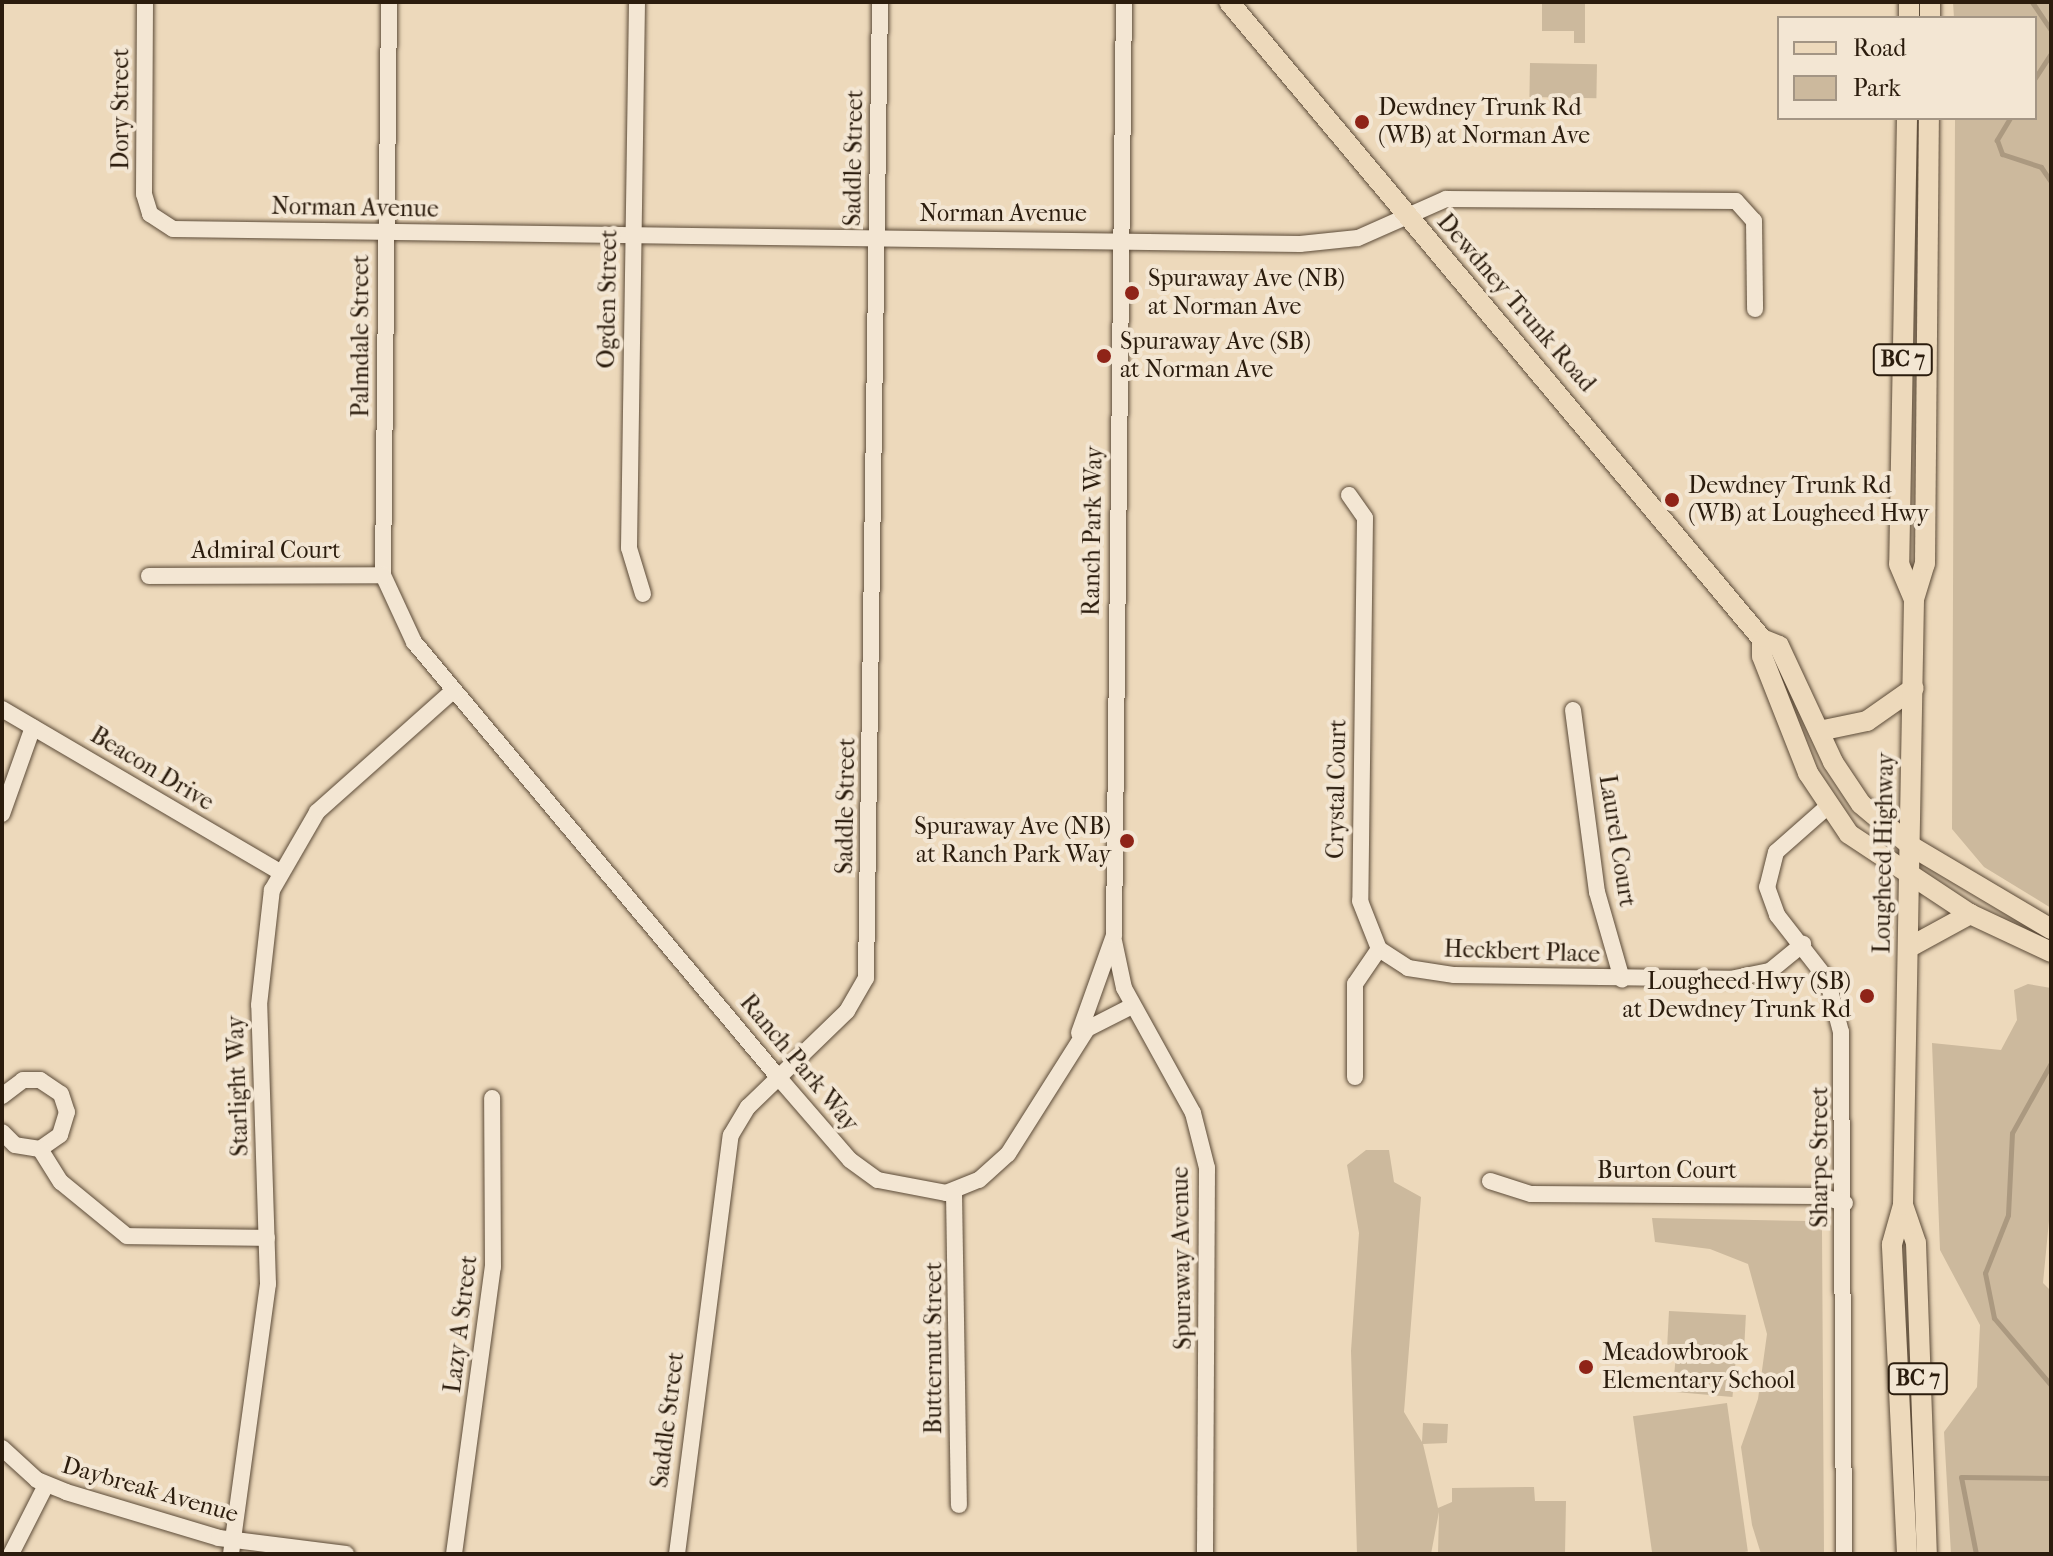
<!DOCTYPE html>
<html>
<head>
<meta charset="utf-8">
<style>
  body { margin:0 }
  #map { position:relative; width:2053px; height:1556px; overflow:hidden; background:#edd9bb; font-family:"IM FELL French Canon",serif }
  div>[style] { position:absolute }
  .green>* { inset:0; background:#ccb99d; transform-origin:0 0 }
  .stream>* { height:5px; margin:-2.5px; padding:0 2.5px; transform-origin:2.5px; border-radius:2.5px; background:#ab9980 }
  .roads { filter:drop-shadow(0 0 2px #5c4b38) drop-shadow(0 0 2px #5c4b38) }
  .minor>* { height:16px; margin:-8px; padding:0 8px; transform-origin:8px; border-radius:8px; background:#f3e6d3 }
  .major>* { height:20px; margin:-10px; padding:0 10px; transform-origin:10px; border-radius:10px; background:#edd9bb }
  .dots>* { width:22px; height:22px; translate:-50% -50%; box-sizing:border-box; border:4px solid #f3e6d3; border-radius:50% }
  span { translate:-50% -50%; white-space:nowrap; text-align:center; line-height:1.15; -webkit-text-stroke:8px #f3e6d3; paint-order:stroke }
  .shield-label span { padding:2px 6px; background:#f3e6d3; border:2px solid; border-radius:6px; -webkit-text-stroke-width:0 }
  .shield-label { font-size:22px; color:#2b1c0d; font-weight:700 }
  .poi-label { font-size:24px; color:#2b1c0d }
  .left { translate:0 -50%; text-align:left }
  .right { translate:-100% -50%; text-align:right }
  .street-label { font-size:24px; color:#2b1c0d }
  .frame { position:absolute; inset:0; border:4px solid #2b1c0d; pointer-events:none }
  .legend { position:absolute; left:1777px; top:16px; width:260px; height:104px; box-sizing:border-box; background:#f3e6d3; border:2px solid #a39584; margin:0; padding:10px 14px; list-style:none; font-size:24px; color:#2b1c0d }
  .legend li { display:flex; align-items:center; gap:16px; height:40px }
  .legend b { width:40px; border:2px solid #a39584 }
</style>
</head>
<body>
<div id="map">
  <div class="green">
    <i style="clip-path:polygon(1542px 2px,1585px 2px,1585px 43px,1574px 43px,1574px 31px,1542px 31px)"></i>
    <i style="clip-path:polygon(1953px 2px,2051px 2px,2051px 908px,1984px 867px,1952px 829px,1955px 118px,2035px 118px,2035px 18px,1954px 18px)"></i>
    <i style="left:1530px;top:63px;width:67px;height:34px;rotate:1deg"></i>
    <i style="clip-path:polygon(2028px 984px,2051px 988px,2051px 1200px,2043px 1283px,2051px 1291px,2051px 1554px,1951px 1554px,1944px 1432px,1977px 1387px,1980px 1325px,1940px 1250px,1932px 1043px,2001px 1050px,2017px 1020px,2014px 990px)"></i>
    <i style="clip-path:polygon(1366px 1150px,1389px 1150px,1394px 1182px,1421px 1197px,1404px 1412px,1422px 1442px,1423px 1423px,1448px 1424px,1447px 1443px,1423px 1444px,1438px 1508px,1452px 1502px,1452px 1488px,1534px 1487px,1535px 1501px,1566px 1501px,1565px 1554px,1438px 1554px,1439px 1512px,1431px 1554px,1357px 1554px,1351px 1351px,1359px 1233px,1347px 1165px)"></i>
    <i style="clip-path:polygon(1652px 1218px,1808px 1221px,1822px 1230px,1824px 1554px,1761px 1554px,1752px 1525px,1741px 1447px,1758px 1399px,1767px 1334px,1748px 1264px,1710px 1249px,1655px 1242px)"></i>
    <i style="left:1669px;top:1311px;width:77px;height:38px;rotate:3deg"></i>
    <i style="left:1676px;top:1354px;width:60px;height:38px;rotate:5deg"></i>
    <i style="left:1727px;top:1403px;width:150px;height:95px;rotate:82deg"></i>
  </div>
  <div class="stream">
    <i style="left:2032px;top:2px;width:34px;rotate:56deg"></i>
    <i style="left:2035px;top:78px;width:30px;rotate:-57deg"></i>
    <i style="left:2010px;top:118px;width:26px;rotate:121deg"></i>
    <i style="left:1997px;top:140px;width:15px;rotate:70deg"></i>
    <i style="left:2002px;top:154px;width:41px;rotate:18.4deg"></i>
    <i style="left:2041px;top:167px;width:18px;rotate:56deg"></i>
    <i style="left:2051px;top:1063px;width:80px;rotate:119.1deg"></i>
    <i style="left:2012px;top:1133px;width:82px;rotate:92.8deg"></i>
    <i style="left:2008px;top:1215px;width:62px;rotate:111.6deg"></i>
    <i style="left:1985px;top:1273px;width:46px;rotate:78.7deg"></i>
    <i style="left:1994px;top:1318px;width:88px;rotate:49.6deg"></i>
    <i style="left:1976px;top:1554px;width:78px;rotate:-101deg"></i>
    <i style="left:1961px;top:1477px;width:90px;rotate:0.6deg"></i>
  </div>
  <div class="roads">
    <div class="minor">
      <i style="left:145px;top:2px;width:192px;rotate:90.3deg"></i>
      <i style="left:144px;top:194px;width:21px;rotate:73deg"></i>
      <i style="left:150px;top:214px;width:27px;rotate:33deg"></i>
      <i style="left:173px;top:229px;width:1127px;rotate:0.76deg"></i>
      <i style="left:1300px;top:244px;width:58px;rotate:-5.9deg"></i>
      <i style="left:1358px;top:238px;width:96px;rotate:-23.9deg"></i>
      <i style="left:1446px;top:199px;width:290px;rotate:0.4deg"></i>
      <i style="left:1736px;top:201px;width:27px;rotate:48deg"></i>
      <i style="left:1754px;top:221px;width:88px;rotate:89.3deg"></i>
      <i style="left:389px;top:2px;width:573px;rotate:90.6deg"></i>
      <i style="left:383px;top:575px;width:74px;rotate:65.2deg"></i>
      <i style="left:414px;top:642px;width:569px;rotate:50.07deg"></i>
      <i style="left:779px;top:1078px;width:108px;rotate:49.1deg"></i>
      <i style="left:850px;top:1160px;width:34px;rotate:36deg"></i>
      <i style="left:878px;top:1180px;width:69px;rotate:10.8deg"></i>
      <i style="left:946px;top:1193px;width:35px;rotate:-22deg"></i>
      <i style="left:979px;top:1180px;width:39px;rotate:-42deg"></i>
      <i style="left:1008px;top:1154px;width:148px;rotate:-57.7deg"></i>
      <i style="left:1087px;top:1029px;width:51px;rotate:-27.1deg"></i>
      <i style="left:637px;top:2px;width:546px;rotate:90.84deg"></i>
      <i style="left:629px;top:548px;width:48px;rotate:73.1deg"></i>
      <i style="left:1349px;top:495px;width:28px;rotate:55deg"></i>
      <i style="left:1365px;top:518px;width:383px;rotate:90.7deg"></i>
      <i style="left:1360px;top:901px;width:52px;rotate:68.4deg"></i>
      <i style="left:1379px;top:949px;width:35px;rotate:33deg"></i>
      <i style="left:1408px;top:968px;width:47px;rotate:8.7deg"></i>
      <i style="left:1454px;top:975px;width:276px;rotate:0.8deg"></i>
      <i style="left:1730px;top:979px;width:41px;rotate:-11.3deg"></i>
      <i style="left:1770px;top:971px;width:43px;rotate:-39.3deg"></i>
      <i style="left:149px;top:576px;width:234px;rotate:-0.2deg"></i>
      <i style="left:2px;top:709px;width:320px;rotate:30.4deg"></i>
      <i style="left:1573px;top:710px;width:184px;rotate:82.5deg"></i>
      <i style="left:1597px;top:892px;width:91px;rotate:74deg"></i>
      <i style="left:1827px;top:807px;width:68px;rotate:138.6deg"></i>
      <i style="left:1776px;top:852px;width:36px;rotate:104deg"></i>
      <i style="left:1767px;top:887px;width:30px;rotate:70deg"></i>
      <i style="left:1777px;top:915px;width:81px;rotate:52deg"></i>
      <i style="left:1827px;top:979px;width:55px;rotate:75.2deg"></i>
      <i style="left:1841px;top:1032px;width:522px;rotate:89.67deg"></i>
      <i style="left:2px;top:814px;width:92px;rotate:-70.4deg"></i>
      <i style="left:1114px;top:941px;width:48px;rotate:78deg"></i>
      <i style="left:1124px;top:988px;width:143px;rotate:61.1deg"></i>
      <i style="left:1193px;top:1113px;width:57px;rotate:75.7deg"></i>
      <i style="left:1207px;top:1168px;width:386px;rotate:90.3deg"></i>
      <i style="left:1079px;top:1033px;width:104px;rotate:-70.3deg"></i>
      <i style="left:1114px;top:935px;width:933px;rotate:-89.39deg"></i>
      <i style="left:1355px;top:1077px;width:93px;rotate:-90deg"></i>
      <i style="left:1355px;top:984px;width:42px;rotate:-55.6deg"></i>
      <i style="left:2px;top:1096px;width:26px;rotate:-37deg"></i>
      <i style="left:23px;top:1080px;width:17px"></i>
      <i style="left:40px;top:1080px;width:25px;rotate:34deg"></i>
      <i style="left:61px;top:1094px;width:19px;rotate:72deg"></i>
      <i style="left:67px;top:1112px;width:24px;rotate:107deg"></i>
      <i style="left:60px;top:1135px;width:24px;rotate:145deg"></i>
      <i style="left:40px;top:1149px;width:25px;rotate:-171deg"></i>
      <i style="left:15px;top:1145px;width:18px;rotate:-135deg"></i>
      <i style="left:40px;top:1149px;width:39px;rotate:58deg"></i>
      <i style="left:61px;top:1182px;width:85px;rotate:39.3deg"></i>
      <i style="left:127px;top:1236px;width:140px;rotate:0.8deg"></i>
      <i style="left:1490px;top:1181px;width:43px;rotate:17.6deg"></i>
      <i style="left:1531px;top:1194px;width:289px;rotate:0.4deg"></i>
      <i style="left:1820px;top:1196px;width:26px;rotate:16deg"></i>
      <i style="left:954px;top:1192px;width:313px;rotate:89.1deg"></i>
      <i style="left:2px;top:1448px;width:47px;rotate:42.4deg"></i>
      <i style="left:37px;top:1480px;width:31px;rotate:22deg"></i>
      <i style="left:66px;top:1492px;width:160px;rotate:16.7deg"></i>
      <i style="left:219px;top:1538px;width:128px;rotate:7.2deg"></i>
      <i style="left:11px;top:1554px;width:77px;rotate:-63.1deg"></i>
      <i style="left:231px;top:1554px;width:273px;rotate:-82.2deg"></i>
      <i style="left:268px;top:1284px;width:279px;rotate:-91.8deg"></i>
      <i style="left:259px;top:1005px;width:116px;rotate:-83.6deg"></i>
      <i style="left:272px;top:890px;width:90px;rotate:-60deg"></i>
      <i style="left:317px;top:812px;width:183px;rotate:-41.7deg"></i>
      <i style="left:454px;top:1554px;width:290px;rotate:-82.3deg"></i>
      <i style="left:493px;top:1267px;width:169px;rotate:-90.3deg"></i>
      <i style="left:677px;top:1554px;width:422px;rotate:-82.7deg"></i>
      <i style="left:731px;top:1135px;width:33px;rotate:-59deg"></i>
      <i style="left:748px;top:1107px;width:138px;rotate:-44.1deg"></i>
      <i style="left:847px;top:1011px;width:38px;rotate:-60deg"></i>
      <i style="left:866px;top:978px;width:976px;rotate:-89.18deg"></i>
    </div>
    <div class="major">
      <i style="left:1229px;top:2px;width:831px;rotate:50.08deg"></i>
      <i style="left:1762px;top:639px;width:18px;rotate:22deg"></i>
      <i style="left:1779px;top:646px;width:128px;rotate:65deg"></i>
      <i style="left:1833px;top:762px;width:50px;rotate:56.3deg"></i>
      <i style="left:1861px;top:804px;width:65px;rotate:40deg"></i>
      <i style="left:1911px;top:846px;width:163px;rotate:30.7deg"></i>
      <i style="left:1909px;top:18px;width:16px;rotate:-90deg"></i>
      <i style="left:1930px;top:18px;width:16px;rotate:-90deg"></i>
      <i style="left:1907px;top:118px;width:446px;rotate:91deg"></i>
      <i style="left:1899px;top:564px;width:38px;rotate:67deg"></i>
      <i style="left:1762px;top:639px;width:17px;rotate:90deg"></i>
      <i style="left:1762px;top:656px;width:126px;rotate:68.5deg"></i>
      <i style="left:1808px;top:773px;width:73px;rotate:56.1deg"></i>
      <i style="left:1849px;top:834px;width:145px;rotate:33.5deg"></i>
      <i style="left:1970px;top:914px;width:89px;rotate:25.1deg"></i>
      <i style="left:1819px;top:731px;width:49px;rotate:-11.8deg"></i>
      <i style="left:1867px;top:721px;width:57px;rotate:-35.1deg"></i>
      <i style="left:1908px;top:948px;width:71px;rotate:-28.7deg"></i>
      <i style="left:1903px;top:1205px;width:40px;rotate:71.1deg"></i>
      <i style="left:1916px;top:1243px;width:311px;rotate:88deg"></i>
      <i style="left:1907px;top:1554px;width:310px;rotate:-92.8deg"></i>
      <i style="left:1892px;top:1244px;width:41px;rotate:-74.2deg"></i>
      <i style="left:1903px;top:1205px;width:606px;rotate:-88.96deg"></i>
      <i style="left:1914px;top:599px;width:37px;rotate:-73deg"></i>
      <i style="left:1925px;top:564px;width:446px;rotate:-89.5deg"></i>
    </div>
  </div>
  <div class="dots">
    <i style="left:1362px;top:122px;background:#8f2418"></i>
    <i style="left:1132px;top:293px;background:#8f2418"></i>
    <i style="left:1104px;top:356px;background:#8f2418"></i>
    <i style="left:1672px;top:500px;background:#8f2418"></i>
    <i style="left:1127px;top:841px;background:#8f2418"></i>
    <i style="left:1867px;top:996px;background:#8f2418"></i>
    <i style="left:1586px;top:1367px;background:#8f2418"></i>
  </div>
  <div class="shield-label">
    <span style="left:1903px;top:360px">BC 7</span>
    <span style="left:1918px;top:1379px">BC 7</span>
  </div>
  <div class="poi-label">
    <span class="left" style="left:1378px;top:122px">Dewdney Trunk Rd<br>(WB) at Norman Ave</span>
    <span class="left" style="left:1148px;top:293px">Spuraway Ave (NB)<br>at Norman Ave</span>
    <span class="left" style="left:1120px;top:356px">Spuraway Ave (SB)<br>at Norman Ave</span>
    <span class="left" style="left:1688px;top:500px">Dewdney Trunk Rd<br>(WB) at Lougheed Hwy</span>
    <span class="right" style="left:1111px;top:841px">Spuraway Ave (NB)<br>at Ranch Park Way</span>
    <span class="right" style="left:1851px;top:996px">Lougheed Hwy (SB)<br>at Dewdney Trunk Rd</span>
    <span class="left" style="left:1602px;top:1367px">Meadowbrook<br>Elementary School</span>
  </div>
  <div class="street-label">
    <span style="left:121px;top:109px;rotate:-90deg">Dory Street</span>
    <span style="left:854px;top:158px;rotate:-89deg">Saddle Street</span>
    <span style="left:355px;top:208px;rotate:1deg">Norman Avenue</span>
    <span style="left:1003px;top:214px">Norman Avenue</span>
    <span style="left:608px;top:299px;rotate:-89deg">Ogden Street</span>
    <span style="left:1516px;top:303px;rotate:49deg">Dewdney Trunk Road</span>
    <span style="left:361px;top:336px;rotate:-90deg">Palmdale Street</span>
    <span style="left:1093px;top:531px;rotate:-89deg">Ranch Park Way</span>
    <span style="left:266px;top:551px">Admiral Court</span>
    <span style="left:152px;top:769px;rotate:31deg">Beacon Drive</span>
    <span style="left:1337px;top:789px;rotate:-89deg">Crystal Court</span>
    <span style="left:846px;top:806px;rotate:-89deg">Saddle Street</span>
    <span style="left:1617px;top:841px;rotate:81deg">Laurel Court</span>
    <span style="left:1884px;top:853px;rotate:-89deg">Lougheed Highway</span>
    <span style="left:1522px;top:952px;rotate:2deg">Heckbert Place</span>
    <span style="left:799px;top:1063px;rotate:50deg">Ranch Park Way</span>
    <span style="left:238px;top:1086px;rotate:-92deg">Starlight Way</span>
    <span style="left:1820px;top:1157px;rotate:-90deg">Sharpe Street</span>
    <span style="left:1667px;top:1171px">Burton Court</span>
    <span style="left:1182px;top:1258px;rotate:-91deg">Spuraway Avenue</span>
    <span style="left:461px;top:1324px;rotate:-83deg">Lazy A Street</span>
    <span style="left:934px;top:1348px;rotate:-90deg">Butternut Street</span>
    <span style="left:668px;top:1420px;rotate:-83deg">Saddle Street</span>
    <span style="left:150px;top:1490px;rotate:16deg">Daybreak Avenue</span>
  </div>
  <div class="frame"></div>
  <ul class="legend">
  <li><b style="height:10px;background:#edd9bb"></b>Road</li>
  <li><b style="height:22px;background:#ccb99d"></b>Park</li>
  </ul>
</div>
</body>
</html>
